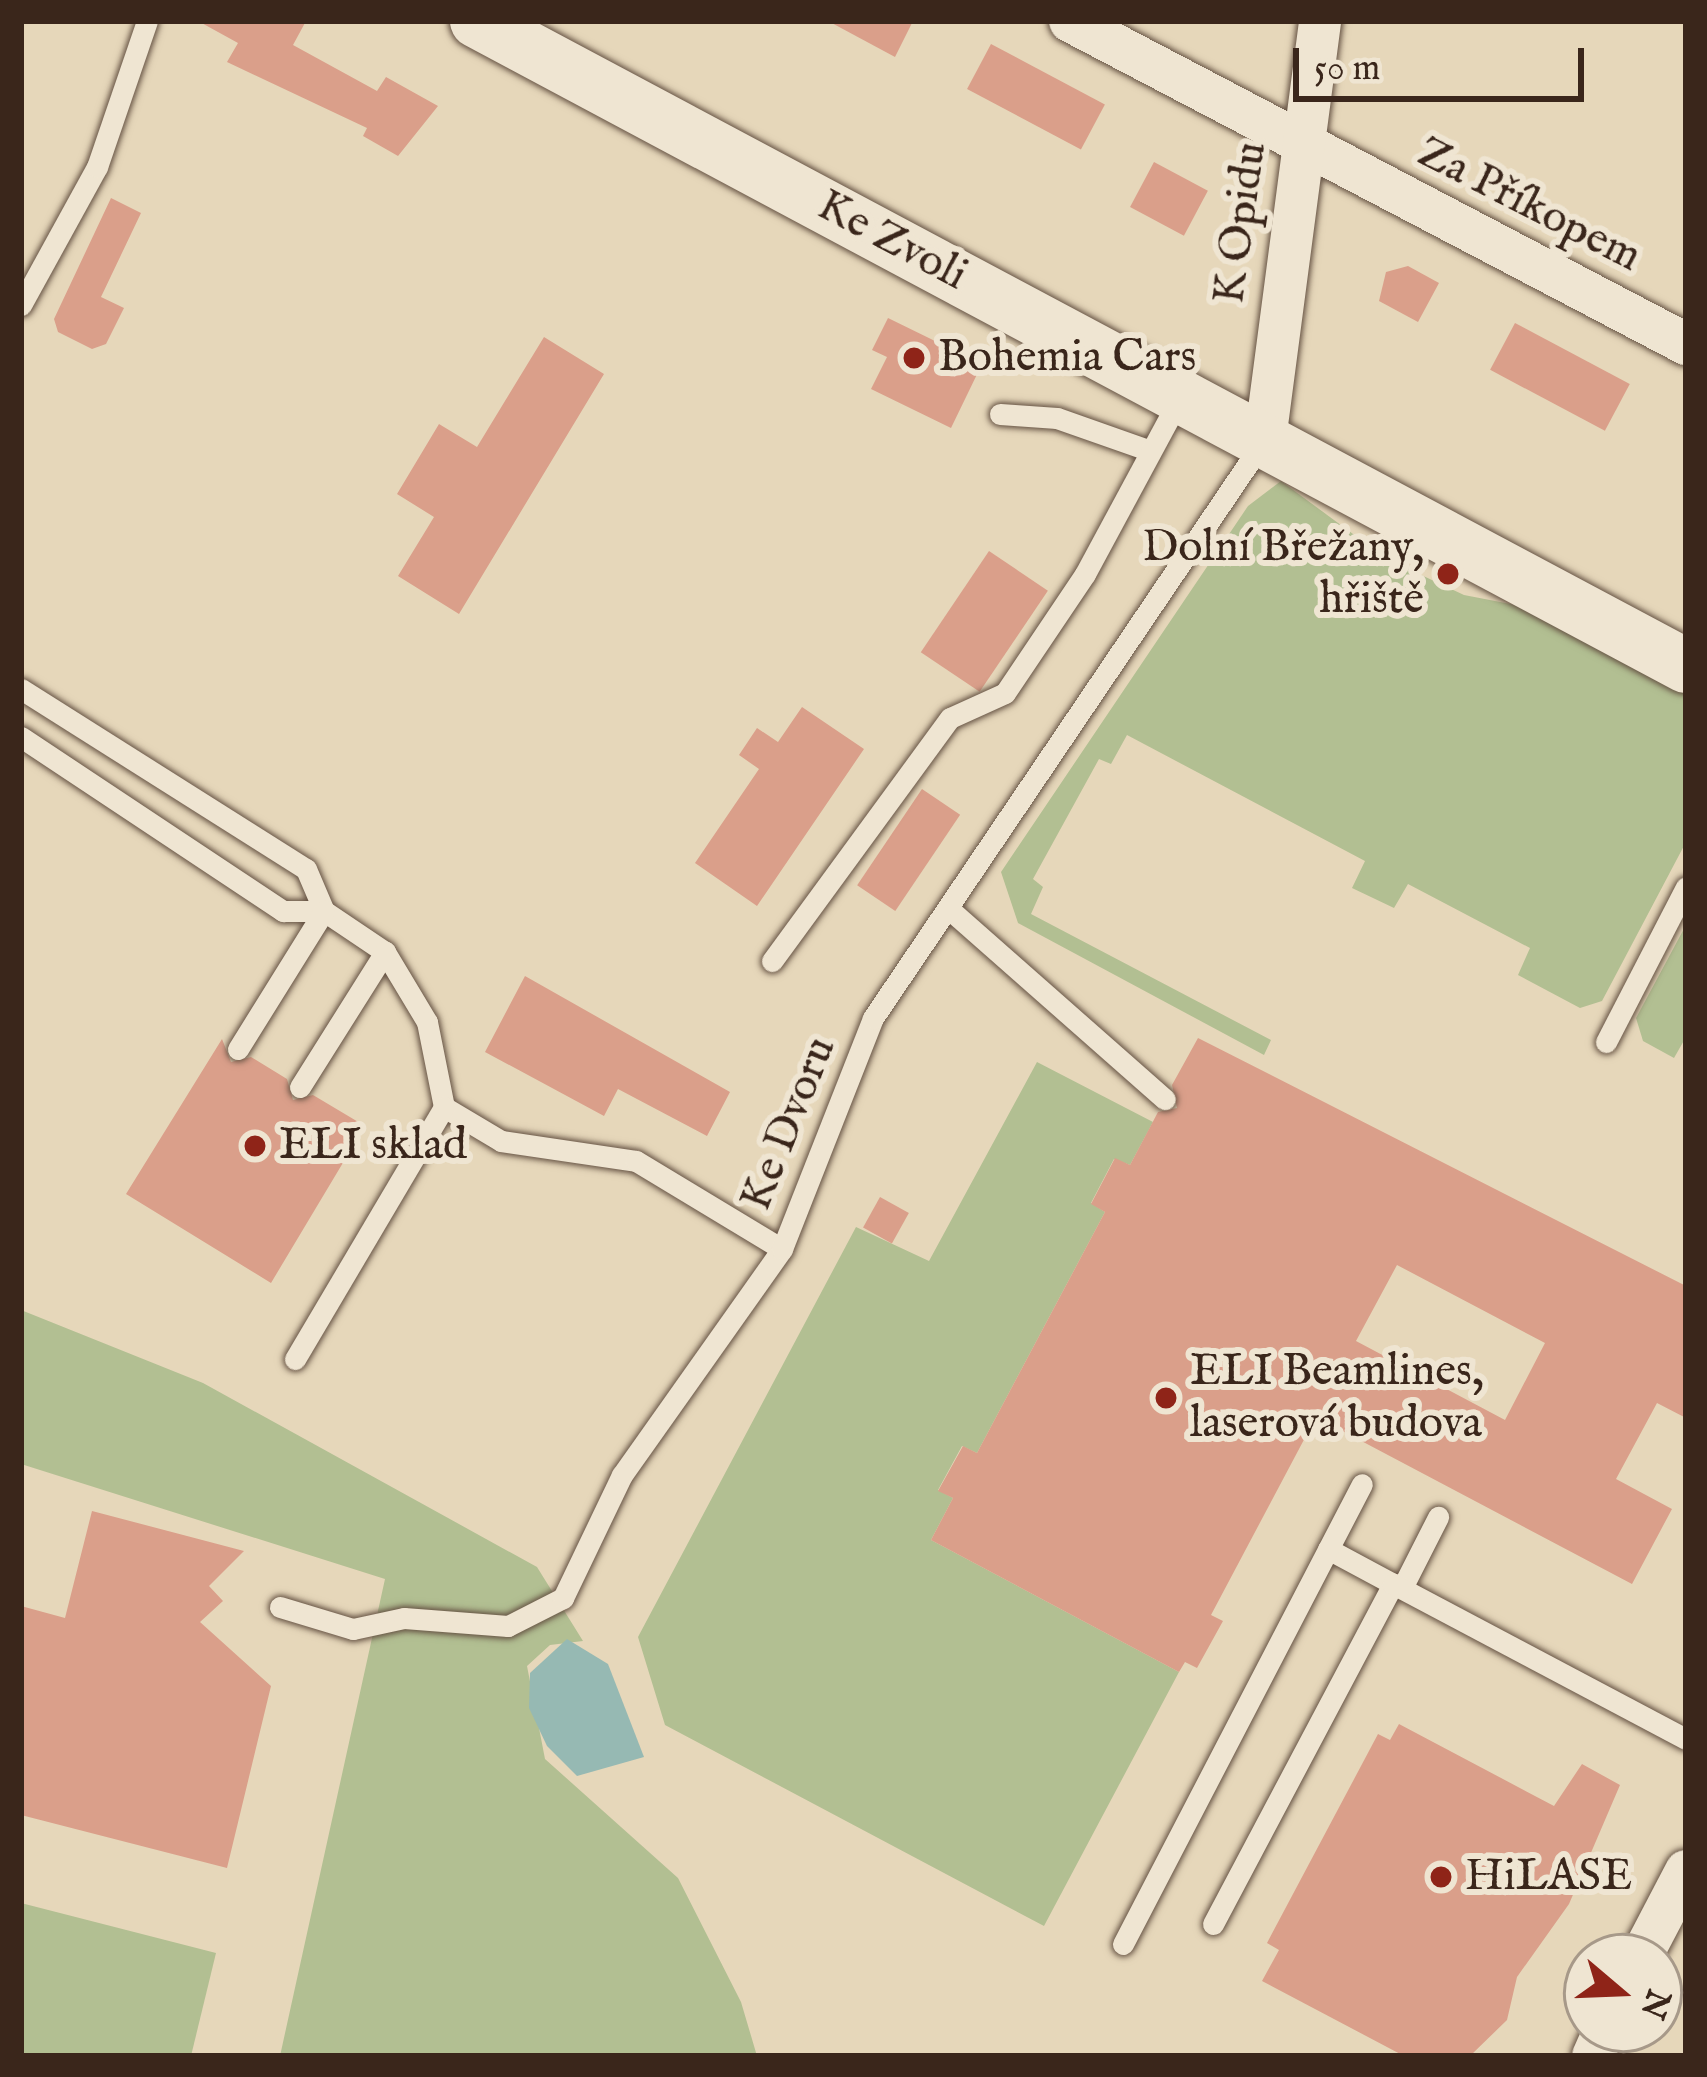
<!DOCTYPE html>
<html>
<head>
<meta charset="utf-8">
<style>
  body { margin:0 }
  #map { position:relative; width:1707px; height:2077px; overflow:hidden; background:#e6d7ba; font-family:"IM FELL English",serif }
  div>[style] { position:absolute }
  .green>* { inset:0; background:#b2bf92 }
  .water>* { inset:0; background:#96b9b3 }
  .building>* { inset:0; background:#da9f8a; transform-origin:0 0 }
  .roads { filter:drop-shadow(0 0 3px #655243) drop-shadow(0 0 3px #655243) }
  .service>* { height:21px; margin:-10.5px; padding:0 10.5px; transform-origin:10.5px; border-radius:10.5px; background:#efe5d2 }
  .minor>* { height:42px; margin:-21px; padding:0 21px; transform-origin:21px; border-radius:21px; background:#efe5d2 }
  .tertiary>* { height:54px; margin:-27px; padding:0 27px; transform-origin:27px; border-radius:27px; background:#efe5d2 }
  .dots>* { width:33px; height:33px; translate:-50% -50%; box-sizing:border-box; border:6px solid #efe5d2; border-radius:50% }
  span { translate:-50% -50%; white-space:nowrap; text-align:center; line-height:1.15; -webkit-text-stroke:12px #efe5d2; paint-order:stroke }
  .street-label { font-size:45px; color:#3a261b }
  .poi-label { font-size:45px; color:#3a261b }
  .left { translate:0 -50%; text-align:left }
  .right { translate:-100% -50%; text-align:right }
  .frame { position:absolute; inset:0; border:24px solid #3a261b; pointer-events:none }
  .north { position:absolute; left:1563px; top:1933px; width:120px; height:120px; box-sizing:border-box; background:#efe5d2; border:3px solid #a79989; border-radius:50%; rotate:109deg; font-size:33px; font-weight:700; line-height:48px; text-align:center; color:#3a261b }
  .north::after { content:''; display:block; margin:auto; width:42px; height:54px; background:#8f2418; clip-path:polygon(50% 0,100% 100%,50% 72%,0 100%) }
  .scale { position:absolute; left:1293px; top:48px; width:291px; height:54px; box-sizing:border-box; border:6px solid #3a261b; border-top:0; padding-left:15px; font-size:36px; line-height:42px; white-space:nowrap; color:#3a261b; -webkit-text-stroke:9px #efe5d2; paint-order:stroke }
</style>
</head>
<body>
<div id="map">
  <div class="green">
    <i style="clip-path:polygon(1281px 481px,1387px 559px,1464px 595px,1546px 611px,1686px 688px,1686px 842px,1602px 1001px,1580px 1008px,1518px 975px,1530px 948px,1408px 884px,1394px 908px,1352px 888px,1365px 861px,1127px 735px,1111px 764px,1099px 759px,1033px 879px,1043px 887px,1031px 914px,1271px 1040px,1264px 1055px,1018px 923px,1001px 872px,1248px 506px)"></i>
    <i style="clip-path:polygon(1686px 925px,1686px 1037px,1674px 1058px,1643px 1041px,1636px 1018px)"></i>
    <i style="clip-path:polygon(1037px 1062px,1153px 1122px,1130px 1165px,1114px 1159px,1091px 1203px,1105px 1212px,977px 1453px,962px 1446px,938px 1490px,953px 1498px,931px 1540px,1179px 1672px,1044px 1926px,665px 1725px,638px 1637px,856px 1227px,929px 1261px)"></i>
    <i style="clip-path:polygon(21px 1310px,203px 1383px,537px 1567px,583px 1641px,550px 1645px,527px 1666px,545px 1759px,678px 1878px,741px 2002px,757px 2056px,280px 2056px,385px 1579px,21px 1464px)"></i>
    <i style="clip-path:polygon(21px 1903px,216px 1953px,191px 2056px,21px 2056px)"></i>
  </div>
  <div class="water">
    <i style="clip-path:polygon(567px 1639px,608px 1664px,644px 1757px,577px 1776px,547px 1746px,529px 1708px,530px 1673px)"></i>
  </div>
  <div class="building">
    <i style="clip-path:polygon(198px 21px,306px 21px,293px 45px,377px 91px,386px 77px,438px 106px,398px 156px,363px 136px,367px 128px,227px 62px,238px 43px)"></i>
    <i style="clip-path:polygon(828px 21px,913px 21px,895px 57px)"></i>
    <i style="left:991px;top:44px;width:129px;height:51px;rotate:28deg"></i>
    <i style="left:1154px;top:162px;width:61px;height:51px;rotate:28deg"></i>
    <i style="clip-path:polygon(111px 198px,141px 213px,101px 297px,124px 308px,106px 344px,92px 349px,58px 332px,54px 319px)"></i>
    <i style="clip-path:polygon(1408px 266px,1439px 283px,1418px 322px,1379px 301px,1386px 272px)"></i>
    <i style="clip-path:polygon(888px 318px,982px 364px,951px 428px,871px 389px,887px 357px,872px 350px)"></i>
    <i style="left:1515px;top:323px;width:130px;height:53px;rotate:28deg"></i>
    <i style="clip-path:polygon(544px 337px,604px 374px,459px 614px,398px 576px,434px 517px,397px 494px,439px 424px,477px 447px)"></i>
    <i style="left:989px;top:551px;width:71px;height:122px;rotate:34deg"></i>
    <i style="clip-path:polygon(802px 707px,864px 749px,757px 906px,695px 863px,759px 769px,739px 755px,757px 728px,778px 742px)"></i>
    <i style="left:922px;top:789px;width:46px;height:116px;rotate:34deg"></i>
    <i style="clip-path:polygon(525px 976px,730px 1092px,707px 1136px,618px 1089px,604px 1116px,485px 1052px)"></i>
    <i style="clip-path:polygon(evenodd,1198px 1038px,1686px 1286px,1686px 1418px,1657px 1403px,1616px 1479px,1672px 1509px,1632px 1584px,1316px 1417px,1211px 1615px,1223px 1621px,1197px 1668px,1185px 1662px,1179px 1672px,931px 1540px,953px 1498px,938px 1491px,963px 1446px,977px 1453px,1105px 1212px,1091px 1204px,1115px 1158px,1130px 1165px,1158px 1112px,1177px 1108px,1172px 1085px,1198px 1038px,1397px 1265px,1545px 1343px,1505px 1420px,1356px 1341px,1397px 1265px)"></i>
    <i style="clip-path:polygon(222px 1039px,231px 1062px,251px 1057px,287px 1079px,293px 1100px,313px 1095px,365px 1126px,271px 1283px,126px 1194px)"></i>
    <i style="left:880px;top:1197px;width:33px;height:35px;rotate:29deg"></i>
    <i style="clip-path:polygon(92px 1511px,244px 1551px,209px 1586px,223px 1601px,200px 1622px,271px 1686px,227px 1868px,21px 1815px,21px 1606px,65px 1618px)"></i>
    <i style="clip-path:polygon(1399px 1724px,1554px 1806px,1582px 1764px,1620px 1785px,1569px 1904px,1517px 1977px,1507px 2020px,1470px 2056px,1404px 2056px,1262px 1981px,1279px 1950px,1267px 1943px,1378px 1734px,1390px 1740px)"></i>
  </div>
  <div class="roads">
    <div class="service">
      <i style="left:21px;top:305px;width:158px;rotate:-61.2deg"></i>
      <i style="left:97px;top:167px;width:154px;rotate:-71.1deg"></i>
      <i style="left:1000px;top:414px;width:57px;rotate:4deg"></i>
      <i style="left:1057px;top:418px;width:96px;rotate:19.4deg"></i>
      <i style="left:21px;top:689px;width:337px;rotate:32.3deg"></i>
      <i style="left:306px;top:869px;width:46px;rotate:66.8deg"></i>
      <i style="left:21px;top:737px;width:315px;rotate:33.6deg"></i>
      <i style="left:283px;top:911px;width:41px"></i>
      <i style="left:324px;top:911px;width:73px;rotate:33.9deg"></i>
      <i style="left:385px;top:952px;width:82px;rotate:59deg"></i>
      <i style="left:427px;top:1022px;width:87px;rotate:78.7deg"></i>
      <i style="left:444px;top:1107px;width:66px;rotate:30.8deg"></i>
      <i style="left:501px;top:1141px;width:136px;rotate:8.4deg"></i>
      <i style="left:636px;top:1161px;width:170px;rotate:31.1deg"></i>
      <i style="left:948px;top:908px;width:289px;rotate:41.4deg"></i>
      <i style="left:772px;top:961px;width:301px;rotate:-53.8deg"></i>
      <i style="left:950px;top:718px;width:60px;rotate:-24.4deg"></i>
      <i style="left:1005px;top:693px;width:143px;rotate:-56.1deg"></i>
      <i style="left:1085px;top:574px;width:202px;rotate:-61.7deg"></i>
      <i style="left:1606px;top:1042px;width:174px;rotate:-62.7deg"></i>
      <i style="left:238px;top:1049px;width:163px;rotate:-58.1deg"></i>
      <i style="left:300px;top:1087px;width:160px;rotate:-57.8deg"></i>
      <i style="left:295px;top:1359px;width:293px;rotate:-59.4deg"></i>
      <i style="left:1328px;top:1549px;width:74px;rotate:28.3deg"></i>
      <i style="left:1402px;top:1588px;width:80px;rotate:-63.1deg"></i>
      <i style="left:280px;top:1607px;width:76px;rotate:16.8deg"></i>
      <i style="left:353px;top:1629px;width:52px;rotate:-12.2deg"></i>
      <i style="left:404px;top:1618px;width:104px;rotate:4.4deg"></i>
      <i style="left:508px;top:1626px;width:62px;rotate:-27deg"></i>
      <i style="left:563px;top:1598px;width:136px;rotate:-64.4deg"></i>
      <i style="left:622px;top:1475px;width:277px;rotate:-54.7deg"></i>
      <i style="left:782px;top:1249px;width:248px;rotate:-68.5deg"></i>
      <i style="left:873px;top:1018px;width:698px;rotate:-55.92deg"></i>
      <i style="left:1213px;top:1924px;width:385px;rotate:-62.1deg"></i>
      <i style="left:1393px;top:1584px;width:331px;rotate:27.9deg"></i>
      <i style="left:1123px;top:1944px;width:518px;rotate:-62.55deg"></i>
    </div>
    <div class="minor">
      <i style="left:1070px;top:21px;width:696px;rotate:27.67deg"></i>
      <i style="left:1265px;top:440px;width:423px;rotate:-82.5deg"></i>
      <i style="left:1641px;top:1957px;width:97px;rotate:-62.4deg"></i>
      <i style="left:1593px;top:2056px;width:30px;rotate:-66deg"></i>
    </div>
    <div class="tertiary">
      <i style="left:477px;top:21px;width:1370px;rotate:28.08deg"></i>
    </div>
  </div>
  <div class="dots">
    <i style="left:914px;top:358px;background:#8f2418"></i>
    <i style="left:1448px;top:574px;background:#8f2418"></i>
    <i style="left:255px;top:1146px;background:#8f2418"></i>
    <i style="left:1166px;top:1398px;background:#8f2418"></i>
    <i style="left:1441px;top:1877px;background:#8f2418"></i>
  </div>
  <div class="street-label">
    <span style="left:1529px;top:205px;rotate:27deg">Za Příkopem</span>
    <span style="left:1241px;top:223px;rotate:-82deg">K Opidu</span>
    <span style="left:892px;top:241px;rotate:28deg">Ke Zvoli</span>
    <span style="left:789px;top:1124px;rotate:-68deg">Ke Dvoru</span>
  </div>
  <div class="poi-label">
    <span class="left" style="left:938px;top:358px">Bohemia Cars</span>
    <span class="right" style="left:1424px;top:574px">Dolní Břežany,<br>hřiště</span>
    <span class="left" style="left:279px;top:1146px">ELI sklad</span>
    <span class="left" style="left:1190px;top:1398px">ELI Beamlines,<br>laserová budova</span>
    <span class="left" style="left:1465px;top:1877px">HiLASE</span>
  </div>
  <div class="frame"></div>
  <div class="north">N</div>
  <div class="scale">50 m</div>
</div>
</body>
</html>
